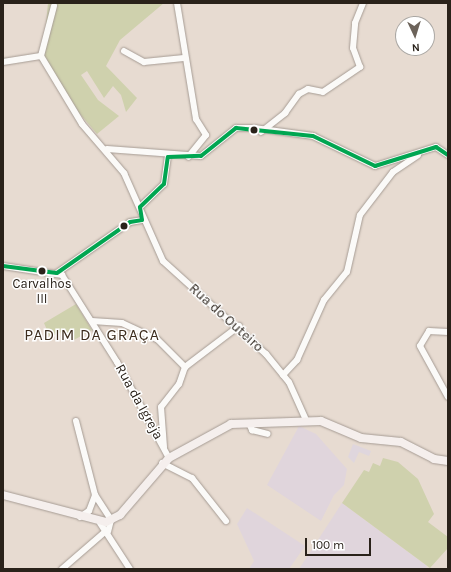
<!DOCTYPE html>
<html>
<head>
<meta charset="utf-8">
<style>
  body { margin:0 }
  #map { position:relative; width:451px; height:572px; overflow:hidden; background:#e7dbd1; font-family:Karla,sans-serif }
  div>[style] { position:absolute }
  .industrial>* { inset:0; background:#e0d5dc }
  .education>* { inset:0; background:#dfd6dd }
  .green>* { inset:0; background:#cfd1ad }
  .roads { filter:drop-shadow(0 0 1px #a69c94) drop-shadow(0 0 1px #a69c94) }
  .minor>* { height:6px; margin:-3px; padding:0 3px; transform-origin:3px; border-radius:3px; background:#fbfaf8 }
  .major>* { height:8px; margin:-4px; padding:0 4px; transform-origin:4px; border-radius:4px; background:#f5efed }
  .bus-1>* { height:4px; margin:-2px; padding:0 2px; transform-origin:2px; border-radius:2px; background:#00a651 }
  .dots>* { width:11px; height:11px; translate:-50% -50%; box-sizing:border-box; border:2px solid #fff; border-radius:50% }
  span { translate:-50% -50%; white-space:nowrap; text-align:center; line-height:1.15; -webkit-text-stroke:3px #fff; paint-order:stroke }
  .bus-label { font-size:13px; color:#2a221a }
  .street-label { font-size:14px; color:#2a221a }
  .quarter-label { font-size:16px; color:#3d2c1d; letter-spacing:1px }
  .frame { position:absolute; inset:0; border:4px solid #2a221a; pointer-events:none }
  .north { position:absolute; left:395px; top:16px; width:40px; height:40px; box-sizing:border-box; background:#fff; border:1px solid #aaa7a3; border-radius:50%; rotate:176deg; font-size:11px; font-weight:700; line-height:16px; text-align:center; color:#2a221a }
  .north::after { content:''; display:block; margin:auto; width:14px; height:18px; background:#6c635a; clip-path:polygon(50% 0,100% 100%,50% 72%,0 100%) }
  .scale { position:absolute; left:305px; top:538px; width:66px; height:18px; box-sizing:border-box; border:2px solid #2a221a; border-top:0; padding-left:5px; font-size:12px; line-height:14px; white-space:nowrap; color:#2a221a; -webkit-text-stroke:3px #fff; paint-order:stroke }
</style>
</head>
<body>
<div id="map">
  <div class="industrial">
    <i style="clip-path:polygon(299px 426px,316px 434px,347px 469px,344px 485px,334px 495px,321px 521px,267px 485px)"></i>
    <i style="clip-path:polygon(342px 503px,427px 566px,425px 569px,299px 569px)"></i>
    <i style="clip-path:polygon(247px 508px,305px 546px,289px 569px,249px 569px,254px 561px,237px 524px)"></i>
  </div>
  <div class="education">
    <i style="clip-path:polygon(353px 444px,371px 451px,369px 456px,359px 452px,354px 463px,348px 457px)"></i>
  </div>
  <div class="green">
    <i style="clip-path:polygon(48px 3px,164px 3px,120px 40px,106px 66px,137px 98px,126px 112px,121px 95px,113px 86px,104px 98px,87px 71px,81px 75px,98px 100px,119px 116px,97px 134px,74px 107px,43px 56px)"></i>
    <i style="clip-path:polygon(76px 304px,92px 330px,72px 341px,66px 330px,50px 337px,44px 323px)"></i>
    <i style="clip-path:polygon(383px 458px,398px 462px,418px 479px,434px 514px,428px 522px,448px 537px,448px 548px,430px 568px,342px 503px,364px 470px,369px 472px,373px 463px,380px 466px)"></i>
  </div>
  <div class="roads">
    <div class="minor">
      <i style="left:177px;top:3px;width:118px;rotate:80.7deg"></i>
      <i style="left:196px;top:119px;width:19px;rotate:58deg"></i>
      <i style="left:206px;top:135px;width:28px;rotate:129deg"></i>
      <i style="left:54px;top:6px;width:52px;rotate:104.6deg"></i>
      <i style="left:41px;top:56px;width:79px;rotate:58.9deg"></i>
      <i style="left:82px;top:124px;width:65px;rotate:49.4deg"></i>
      <i style="left:124px;top:173px;width:96px;rotate:66.1deg"></i>
      <i style="left:163px;top:261px;width:139px;rotate:42.1deg"></i>
      <i style="left:266px;top:354px;width:36px;rotate:51deg"></i>
      <i style="left:289px;top:382px;width:42px;rotate:65.9deg"></i>
      <i style="left:124px;top:51px;width:23px;rotate:29deg"></i>
      <i style="left:144px;top:62px;width:40px;rotate:-5.7deg"></i>
      <i style="left:3px;top:62px;width:38px;rotate:-9deg"></i>
      <i style="left:261px;top:132px;width:31px;rotate:-38deg"></i>
      <i style="left:285px;top:113px;width:24px;rotate:-54deg"></i>
      <i style="left:299px;top:94px;width:10px;rotate:-29deg"></i>
      <i style="left:308px;top:89px;width:15px;rotate:11deg"></i>
      <i style="left:323px;top:92px;width:45px;rotate:-34deg"></i>
      <i style="left:360px;top:67px;width:20px;rotate:-110deg"></i>
      <i style="left:353px;top:48px;width:25px;rotate:-85deg"></i>
      <i style="left:355px;top:23px;width:22px;rotate:-68deg"></i>
      <i style="left:107px;top:149px;width:94px;rotate:4.3deg"></i>
      <i style="left:201px;top:156px;width:45px;rotate:-38.7deg"></i>
      <i style="left:236px;top:128px;width:18px"></i>
      <i style="left:254px;top:128px;width:60px;rotate:7.7deg"></i>
      <i style="left:313px;top:136px;width:69px;rotate:25.8deg"></i>
      <i style="left:375px;top:166px;width:64px;rotate:-17.3deg"></i>
      <i style="left:436px;top:147px;width:14px;rotate:34deg"></i>
      <i style="left:140px;top:207px;width:33px;rotate:-44deg"></i>
      <i style="left:164px;top:184px;width:27px;rotate:-82deg"></i>
      <i style="left:3px;top:266px;width:60px;rotate:8.7deg"></i>
      <i style="left:62px;top:275px;width:103px;rotate:57.7deg"></i>
      <i style="left:117px;top:362px;width:109px;rotate:61.6deg"></i>
      <i style="left:57px;top:273px;width:89px;rotate:-34.9deg"></i>
      <i style="left:130px;top:222px;width:12px;rotate:-9deg"></i>
      <i style="left:92px;top:321px;width:30px;rotate:4deg"></i>
      <i style="left:122px;top:323px;width:38px;rotate:25deg"></i>
      <i style="left:157px;top:339px;width:40px;rotate:45deg"></i>
      <i style="left:185px;top:367px;width:18px;rotate:109deg"></i>
      <i style="left:179px;top:384px;width:29px;rotate:128deg"></i>
      <i style="left:161px;top:407px;width:40px;rotate:85.7deg"></i>
      <i style="left:448px;top:332px;width:19px;rotate:-177deg"></i>
      <i style="left:429px;top:331px;width:17px;rotate:121deg"></i>
      <i style="left:420px;top:346px;width:58px;rotate:61.2deg"></i>
      <i style="left:185px;top:367px;width:68px;rotate:-37.2deg"></i>
      <i style="left:283px;top:375px;width:21px;rotate:-47deg"></i>
      <i style="left:297px;top:360px;width:66px;rotate:-65.8deg"></i>
      <i style="left:324px;top:300px;width:36px;rotate:-51deg"></i>
      <i style="left:347px;top:272px;width:58px;rotate:-77.2deg"></i>
      <i style="left:360px;top:215px;width:54px;rotate:-52.5deg"></i>
      <i style="left:393px;top:172px;width:30px;rotate:-34deg"></i>
      <i style="left:76px;top:421px;width:76px;rotate:75.6deg"></i>
      <i style="left:95px;top:495px;width:30px;rotate:57deg"></i>
      <i style="left:111px;top:520px;width:12px;rotate:104deg"></i>
      <i style="left:249px;top:423px;width:8px;rotate:67deg"></i>
      <i style="left:252px;top:430px;width:16px;rotate:14deg"></i>
      <i style="left:162px;top:463px;width:34px;rotate:27deg"></i>
      <i style="left:192px;top:478px;width:55px;rotate:51.7deg"></i>
      <i style="left:80px;top:517px;width:11px;rotate:-34deg"></i>
      <i style="left:89px;top:511px;width:17px;rotate:-69deg"></i>
      <i style="left:100px;top:523px;width:55px;rotate:56.9deg"></i>
      <i style="left:62px;top:569px;width:58px;rotate:-40.8deg"></i>
    </div>
    <div class="major">
      <i style="left:3px;top:495px;width:106px;rotate:14.7deg"></i>
      <i style="left:106px;top:522px;width:16px;rotate:-27deg"></i>
      <i style="left:120px;top:515px;width:75px;rotate:-49.3deg"></i>
      <i style="left:169px;top:458px;width:71px;rotate:-28.7deg"></i>
      <i style="left:231px;top:424px;width:90px;rotate:-1.9deg"></i>
      <i style="left:321px;top:421px;width:43px;rotate:23deg"></i>
      <i style="left:361px;top:438px;width:40px;rotate:5.7deg"></i>
      <i style="left:401px;top:442px;width:37px;rotate:27deg"></i>
      <i style="left:434px;top:459px;width:14px;rotate:8deg"></i>
    </div>
  </div>
  <div class="bus-1">
    <i style="left:3px;top:266px;width:54px;rotate:7.4deg"></i>
    <i style="left:57px;top:273px;width:89px;rotate:-34.9deg"></i>
    <i style="left:130px;top:222px;width:12px;rotate:-9deg"></i>
    <i style="left:142px;top:220px;width:13px;rotate:-99deg"></i>
    <i style="left:140px;top:207px;width:33px;rotate:-44deg"></i>
    <i style="left:164px;top:184px;width:27px;rotate:-82deg"></i>
    <i style="left:168px;top:157px;width:33px;rotate:-2deg"></i>
    <i style="left:201px;top:156px;width:45px;rotate:-38.7deg"></i>
    <i style="left:236px;top:128px;width:77px;rotate:5.9deg"></i>
    <i style="left:313px;top:136px;width:69px;rotate:25.8deg"></i>
    <i style="left:375px;top:166px;width:64px;rotate:-17.3deg"></i>
    <i style="left:436px;top:147px;width:14px;rotate:34deg"></i>
  </div>
  <div class="dots">
    <i style="left:254px;top:130px;background:#2a221a"></i>
    <i style="left:124px;top:226px;background:#2a221a"></i>
    <i style="left:42px;top:271px;background:#2a221a"></i>
  </div>
  <div class="bus-label">
    <span style="left:42px;top:292px">Carvalhos<br>III</span>
  </div>
  <div class="street-label">
    <span style="left:226px;top:318px;rotate:42deg">Rua do Outeiro</span>
    <span style="left:139px;top:402px;rotate:61deg">Rua da Igreja</span>
  </div>
  <div class="quarter-label">
    <span style="left:92px;top:335px">PADIM DA GRAÇA</span>
  </div>
  <div class="frame"></div>
  <div class="north">N</div>
  <div class="scale">100 m</div>
</div>
</body>
</html>
